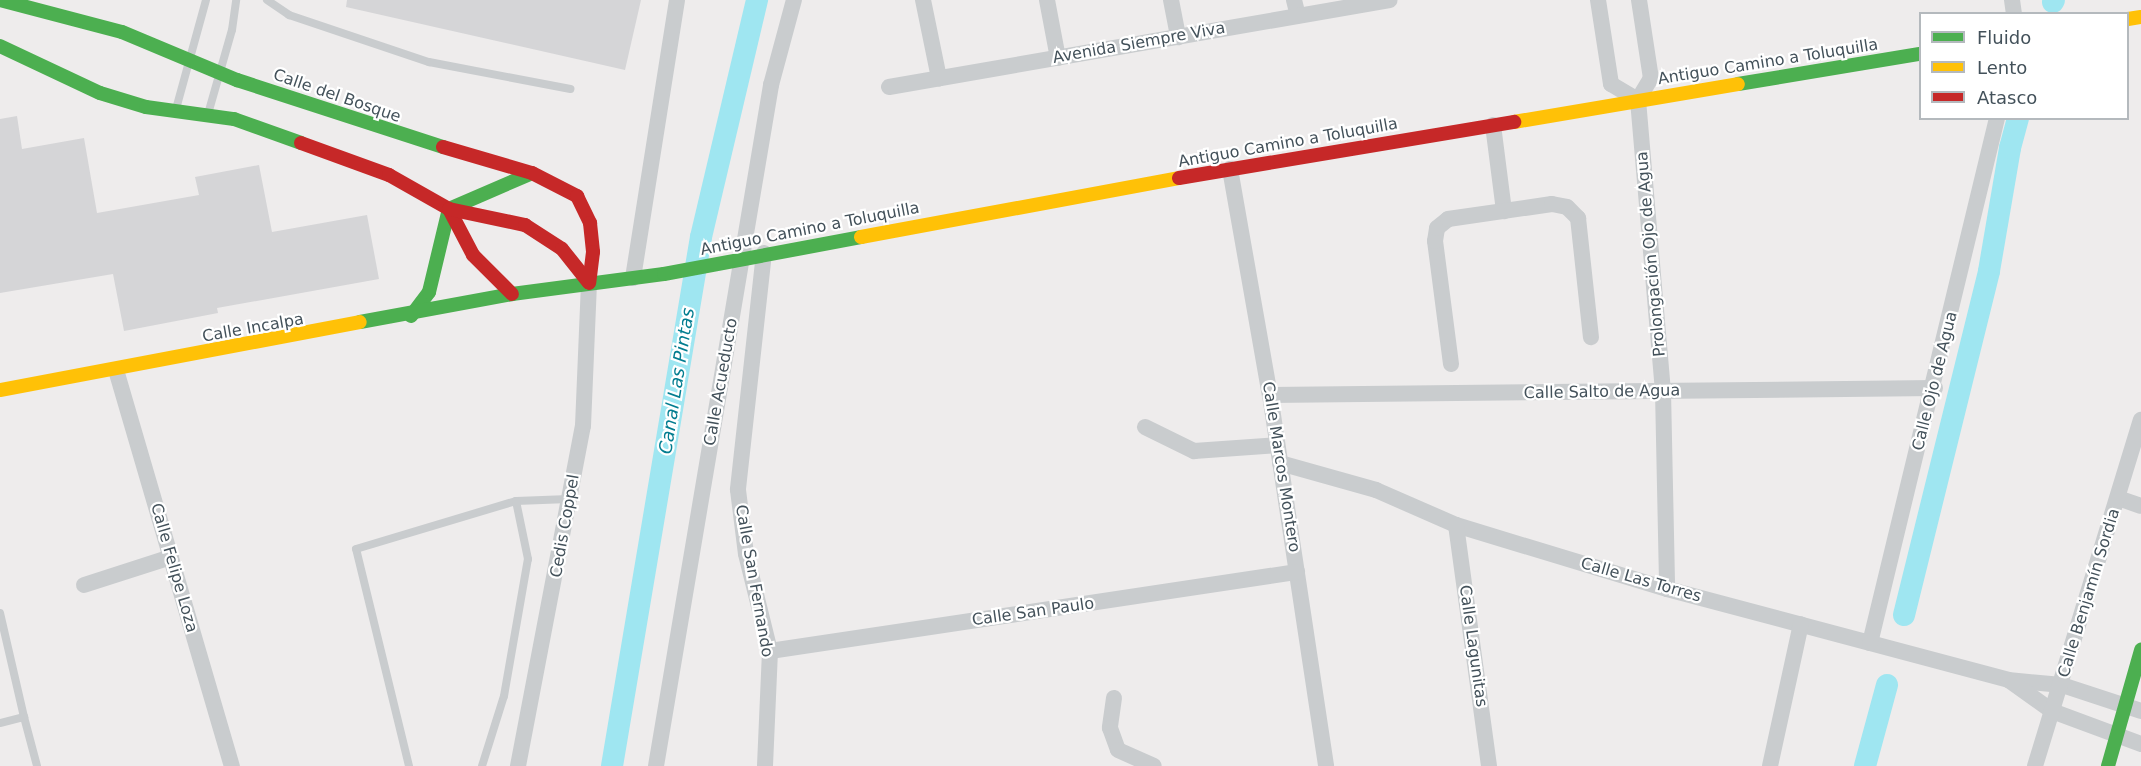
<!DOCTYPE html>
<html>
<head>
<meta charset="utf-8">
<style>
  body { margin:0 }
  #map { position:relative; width:2141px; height:766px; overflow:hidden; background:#eeecec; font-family:"DejaVu Sans",sans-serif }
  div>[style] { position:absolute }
  .canal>* { height:22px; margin:-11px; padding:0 11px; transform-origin:11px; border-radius:11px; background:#9fe6f1 }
  .building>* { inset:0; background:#d5d5d7 }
  .lane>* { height:8px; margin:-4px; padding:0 4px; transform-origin:4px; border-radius:4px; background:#c9ccce }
  .street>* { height:16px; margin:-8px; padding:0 8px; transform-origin:8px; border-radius:8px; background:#c9ccce }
  .fast>* { height:14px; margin:-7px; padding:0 7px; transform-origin:7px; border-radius:7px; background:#4caf50 }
  .slow>* { height:14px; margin:-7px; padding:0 7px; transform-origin:7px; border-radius:7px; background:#ffc107 }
  .jam>* { height:14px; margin:-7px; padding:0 7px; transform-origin:7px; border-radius:7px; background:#c62828 }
  span { translate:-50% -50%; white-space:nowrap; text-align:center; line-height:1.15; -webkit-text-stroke:4.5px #fff; paint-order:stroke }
  .street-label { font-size:16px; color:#43515a }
  .water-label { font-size:18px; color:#037d90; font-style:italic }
  .legend { position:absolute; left:1919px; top:12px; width:210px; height:108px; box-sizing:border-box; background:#fff; border:2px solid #b4b9bd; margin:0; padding:8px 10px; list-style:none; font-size:18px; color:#43515a }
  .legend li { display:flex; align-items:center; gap:12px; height:30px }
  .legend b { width:30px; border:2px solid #b4b9bd }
</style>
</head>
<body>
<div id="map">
  <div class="canal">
    <i style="left:2053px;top:2px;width:2px;rotate:-63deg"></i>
    <i style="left:1904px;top:615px;width:354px;rotate:-76.1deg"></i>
    <i style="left:1989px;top:271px;width:125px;rotate:-80.3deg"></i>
    <i style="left:2010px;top:148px;width:31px;rotate:-75deg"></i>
    <i style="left:612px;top:766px;width:536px;rotate:-80.45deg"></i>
    <i style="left:701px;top:237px;width:244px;rotate:-76.7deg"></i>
    <i style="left:1865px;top:766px;width:84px;rotate:-74.8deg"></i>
  </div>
  <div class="building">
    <i style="clip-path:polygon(347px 0,641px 0,625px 70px,346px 7px)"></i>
    <i style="clip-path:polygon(17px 116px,22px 149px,84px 138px,97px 213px,199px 195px,195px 177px,259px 165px,272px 232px,367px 215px,379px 279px,217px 308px,218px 313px,124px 331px,113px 274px,0 293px,0 119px)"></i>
  </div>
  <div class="lane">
    <i style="left:267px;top:0;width:27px;rotate:34deg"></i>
    <i style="left:289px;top:15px;width:148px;rotate:18.6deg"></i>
    <i style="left:429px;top:62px;width:144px;rotate:10.8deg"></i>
    <i style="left:176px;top:109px;width:113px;rotate:-74.6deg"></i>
    <i style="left:208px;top:114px;width:87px;rotate:-74.1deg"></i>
    <i style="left:232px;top:30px;width:30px;rotate:-82deg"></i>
    <i style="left:0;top:613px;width:107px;rotate:77deg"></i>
    <i style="left:0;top:723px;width:25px;rotate:-14deg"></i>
    <i style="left:24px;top:717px;width:51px;rotate:75.1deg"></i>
    <i style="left:409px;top:766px;width:223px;rotate:-103.7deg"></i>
    <i style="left:356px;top:549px;width:167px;rotate:-16.7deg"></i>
    <i style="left:516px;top:501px;width:53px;rotate:-2.2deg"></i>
    <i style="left:482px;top:766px;width:73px;rotate:-72.6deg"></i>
    <i style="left:504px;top:696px;width:139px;rotate:-80.1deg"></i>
    <i style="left:528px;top:559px;width:59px;rotate:-101.7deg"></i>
  </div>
  <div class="street">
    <i style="left:923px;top:0;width:80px;rotate:78.4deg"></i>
    <i style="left:1047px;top:0;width:59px;rotate:79.3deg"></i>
    <i style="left:1171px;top:0;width:38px;rotate:79deg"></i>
    <i style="left:1294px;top:0;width:16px;rotate:76deg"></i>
    <i style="left:1598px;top:0;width:85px;rotate:81.2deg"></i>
    <i style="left:1611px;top:84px;width:31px;rotate:31deg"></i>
    <i style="left:1639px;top:0;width:79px;rotate:81.3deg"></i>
    <i style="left:1651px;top:78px;width:26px;rotate:121deg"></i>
    <i style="left:1638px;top:100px;width:292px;rotate:85.1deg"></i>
    <i style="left:1663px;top:391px;width:198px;rotate:88.8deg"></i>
    <i style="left:2012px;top:0;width:14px;rotate:82deg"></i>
    <i style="left:889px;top:87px;width:508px;rotate:-9.85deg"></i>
    <i style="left:1493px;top:125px;width:87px;rotate:82.7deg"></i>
    <i style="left:1230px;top:169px;width:230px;rotate:80deg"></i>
    <i style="left:1270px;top:395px;width:375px;rotate:81.4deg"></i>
    <i style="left:764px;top:253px;width:238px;rotate:96.3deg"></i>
    <i style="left:738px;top:490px;width:64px;rotate:82.9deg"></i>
    <i style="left:746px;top:554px;width:100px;rotate:76.1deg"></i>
    <i style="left:770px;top:651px;width:115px;rotate:92.5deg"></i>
    <i style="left:633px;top:278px;width:281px;rotate:-81deg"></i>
    <i style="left:1451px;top:364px;width:124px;rotate:-97.4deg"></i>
    <i style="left:1435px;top:241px;width:13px;rotate:-81deg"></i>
    <i style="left:1437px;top:228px;width:14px;rotate:-39deg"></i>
    <i style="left:1448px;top:219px;width:105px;rotate:-8.2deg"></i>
    <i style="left:1552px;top:204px;width:15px;rotate:11deg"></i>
    <i style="left:1567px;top:207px;width:16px;rotate:45deg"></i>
    <i style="left:1578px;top:218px;width:120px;rotate:83.8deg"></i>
    <i style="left:116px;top:370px;width:413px;rotate:73.7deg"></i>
    <i style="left:1270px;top:395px;width:665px;rotate:-0.6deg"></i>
    <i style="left:1145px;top:427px;width:55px;rotate:26.1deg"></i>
    <i style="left:1194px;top:451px;width:83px;rotate:-4.1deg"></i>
    <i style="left:1280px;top:463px;width:100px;rotate:15.7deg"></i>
    <i style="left:1376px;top:490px;width:87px;rotate:23.6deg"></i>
    <i style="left:1456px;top:525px;width:220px;rotate:16.9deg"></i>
    <i style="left:1667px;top:589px;width:353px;rotate:14.9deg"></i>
    <i style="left:2008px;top:680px;width:54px;rotate:5.3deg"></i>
    <i style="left:2062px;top:685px;width:83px;rotate:18.2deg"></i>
    <i style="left:2118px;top:498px;width:24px;rotate:19deg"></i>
    <i style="left:1456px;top:525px;width:243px;rotate:82.2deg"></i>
    <i style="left:84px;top:585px;width:91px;rotate:-17.8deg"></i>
    <i style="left:1870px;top:643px;width:540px;rotate:-76.4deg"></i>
    <i style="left:770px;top:651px;width:533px;rotate:-8.53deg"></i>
    <i style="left:2010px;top:681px;width:52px;rotate:35.5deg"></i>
    <i style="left:2052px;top:711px;width:95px;rotate:20.3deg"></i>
    <i style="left:1114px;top:698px;width:30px;rotate:98deg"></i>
    <i style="left:1110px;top:728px;width:23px;rotate:70deg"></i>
    <i style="left:1118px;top:750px;width:39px;rotate:24deg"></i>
    <i style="left:518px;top:766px;width:346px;rotate:-79.2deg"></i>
    <i style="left:583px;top:426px;width:143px;rotate:-87.6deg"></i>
    <i style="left:656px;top:766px;width:691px;rotate:-80.41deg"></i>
    <i style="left:771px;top:85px;width:88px;rotate:-74.9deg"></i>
    <i style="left:1770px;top:766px;width:145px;rotate:-77.7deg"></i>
    <i style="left:2035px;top:766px;width:362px;rotate:-73deg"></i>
  </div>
  <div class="fast">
    <i style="left:0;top:0;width:126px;rotate:14.7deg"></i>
    <i style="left:122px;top:32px;width:125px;rotate:22.7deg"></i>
    <i style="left:237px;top:80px;width:217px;rotate:18deg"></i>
    <i style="left:0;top:46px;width:110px;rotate:25.2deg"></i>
    <i style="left:100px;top:93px;width:48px;rotate:16.9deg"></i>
    <i style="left:146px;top:107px;width:89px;rotate:7.8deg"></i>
    <i style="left:234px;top:119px;width:71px;rotate:19.7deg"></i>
    <i style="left:1738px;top:84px;width:184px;rotate:-9.4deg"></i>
    <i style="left:449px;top:209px;width:90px;rotate:-23.4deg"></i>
    <i style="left:411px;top:316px;width:30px;rotate:-53deg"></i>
    <i style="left:429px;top:292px;width:85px;rotate:-76.5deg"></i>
    <i style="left:360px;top:322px;width:155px;rotate:-10.4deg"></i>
    <i style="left:512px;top:294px;width:153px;rotate:-7.5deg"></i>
    <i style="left:664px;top:274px;width:200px;rotate:-10.6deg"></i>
    <i style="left:2108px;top:766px;width:121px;rotate:-74.1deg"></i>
  </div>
  <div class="slow">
    <i style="left:2128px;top:19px;width:13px;rotate:-9deg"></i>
    <i style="left:1514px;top:122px;width:227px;rotate:-9.6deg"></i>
    <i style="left:861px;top:237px;width:323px;rotate:-10.5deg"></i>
    <i style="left:0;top:390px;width:366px;rotate:-10.7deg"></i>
  </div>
  <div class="jam">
    <i style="left:301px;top:143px;width:94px;rotate:20deg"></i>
    <i style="left:389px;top:175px;width:69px;rotate:29.5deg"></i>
    <i style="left:449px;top:209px;width:52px;rotate:62.4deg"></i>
    <i style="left:473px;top:255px;width:55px;rotate:45deg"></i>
    <i style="left:443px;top:147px;width:93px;rotate:16.3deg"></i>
    <i style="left:532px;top:173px;width:51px;rotate:27.1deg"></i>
    <i style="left:577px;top:196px;width:30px;rotate:64deg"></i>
    <i style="left:590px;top:223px;width:29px;rotate:84deg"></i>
    <i style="left:593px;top:252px;width:31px;rotate:97deg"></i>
    <i style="left:1179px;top:178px;width:340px;rotate:-9.5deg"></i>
    <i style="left:449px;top:209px;width:78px;rotate:11.9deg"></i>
    <i style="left:525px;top:225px;width:44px;rotate:33deg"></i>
    <i style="left:562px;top:249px;width:43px;rotate:51.5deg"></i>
  </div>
  <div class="street-label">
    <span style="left:1139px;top:43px;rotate:-10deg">Avenida Siempre Viva</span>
    <span style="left:1768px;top:62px;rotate:-9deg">Antiguo Camino a Toluquilla</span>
    <span style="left:337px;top:96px;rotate:19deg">Calle del Bosque</span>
    <span style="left:1288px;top:143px;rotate:-10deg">Antiguo Camino a Toluquilla</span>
    <span style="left:810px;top:229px;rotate:-11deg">Antiguo Camino a Toluquilla</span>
    <span style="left:1651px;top:254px;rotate:-95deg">Prolongación Ojo de Agua</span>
    <span style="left:253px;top:328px;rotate:-10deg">Calle Incalpa</span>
    <span style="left:1935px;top:381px;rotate:-76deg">Calle Ojo de Agua</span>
    <span style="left:721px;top:382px;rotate:-80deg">Calle Acueducto</span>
    <span style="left:1602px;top:392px;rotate:-1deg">Calle Salto de Agua</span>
    <span style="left:1281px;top:467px;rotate:81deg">Calle Marcos Montero</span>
    <span style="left:565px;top:526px;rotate:-80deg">Cedis Coppel</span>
    <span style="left:174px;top:568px;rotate:74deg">Calle Felipe Loza</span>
    <span style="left:1641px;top:580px;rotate:16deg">Calle Las Torres</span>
    <span style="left:754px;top:581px;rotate:80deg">Calle San Fernando</span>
    <span style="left:2089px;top:593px;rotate:-73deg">Calle Benjamín Sordia</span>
    <span style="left:1033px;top:612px;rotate:-8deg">Calle San Paulo</span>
    <span style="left:1473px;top:646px;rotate:82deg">Calle Lagunitas</span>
  </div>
  <div class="water-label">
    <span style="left:677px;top:381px;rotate:-81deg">Canal Las Pintas</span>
  </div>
  <ul class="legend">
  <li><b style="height:8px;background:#4caf50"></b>Fluido</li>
  <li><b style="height:8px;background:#ffc107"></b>Lento</li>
  <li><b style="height:8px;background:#c62828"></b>Atasco</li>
  </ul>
</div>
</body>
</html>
